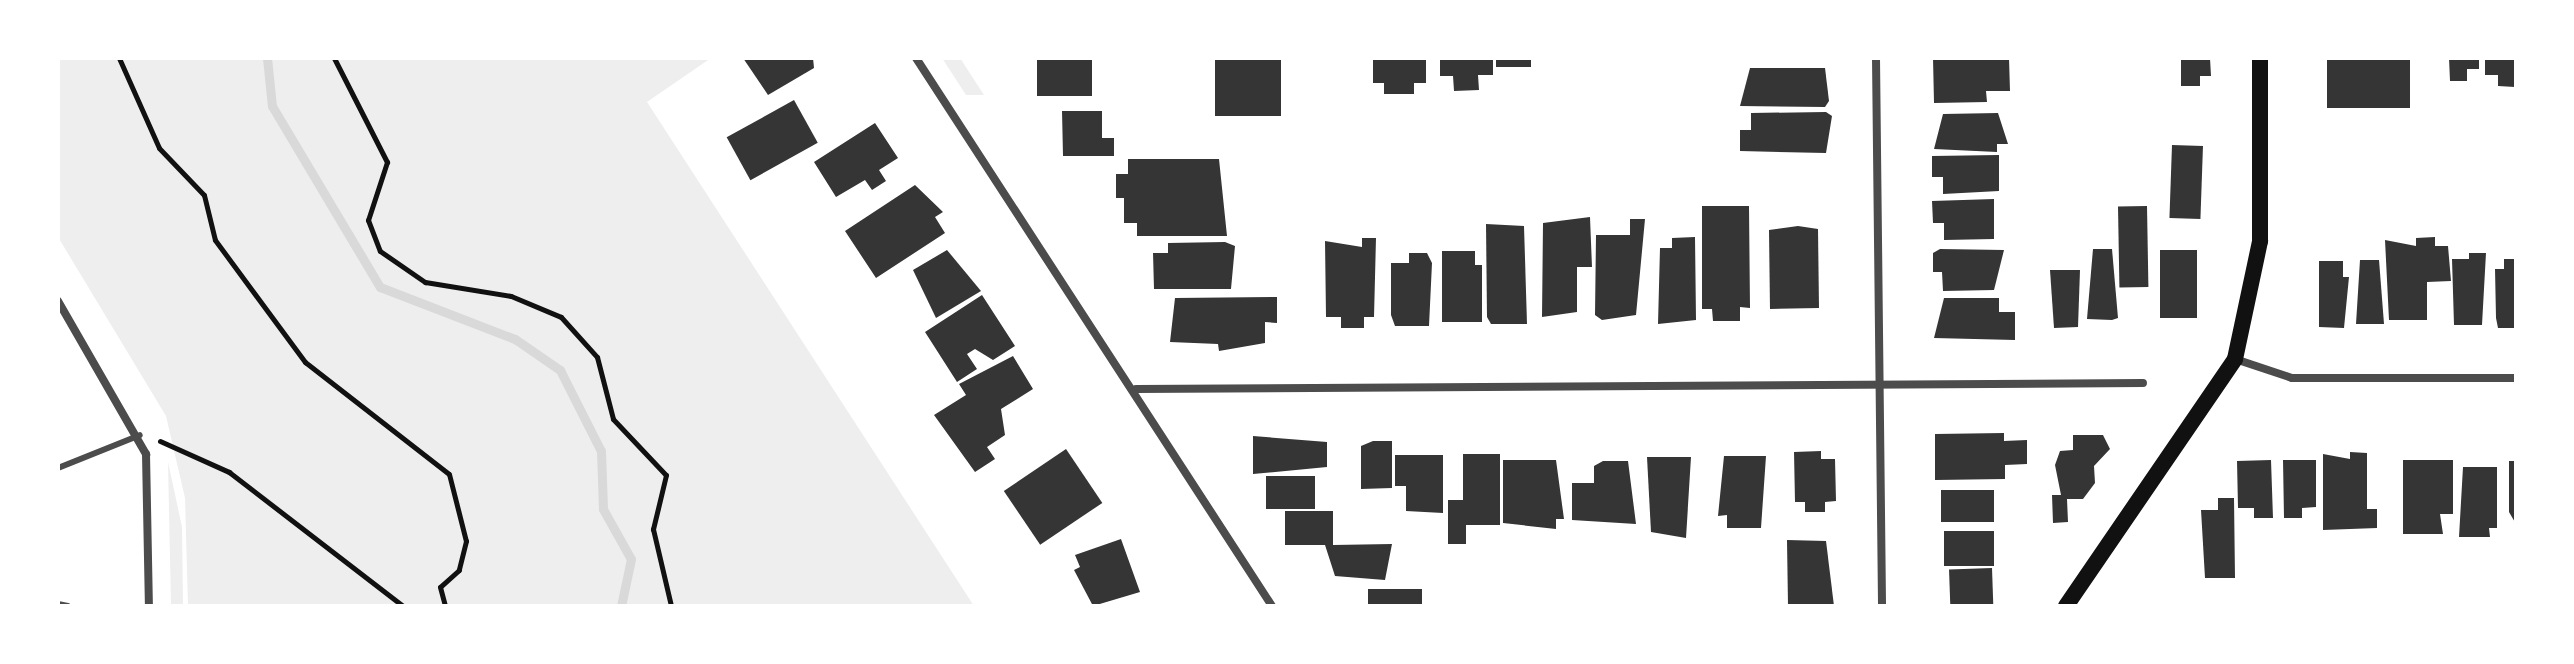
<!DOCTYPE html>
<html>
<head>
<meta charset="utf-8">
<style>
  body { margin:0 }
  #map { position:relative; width:2574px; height:664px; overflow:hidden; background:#fff; font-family:"Work Sans",sans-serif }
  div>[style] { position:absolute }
  .green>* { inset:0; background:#eee }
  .stream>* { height:9px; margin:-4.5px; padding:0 4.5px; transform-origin:4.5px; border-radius:4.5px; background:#d9d9d9 }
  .building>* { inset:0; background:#353535; transform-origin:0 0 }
  .path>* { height:5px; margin:-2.5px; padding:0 2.5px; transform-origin:2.5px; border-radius:2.5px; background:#111 }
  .service>* { height:6px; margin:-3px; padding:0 3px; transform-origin:3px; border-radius:3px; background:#4c4c4c }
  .minor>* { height:8px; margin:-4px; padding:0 4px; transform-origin:4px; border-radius:4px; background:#4c4c4c }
  .secondary>* { height:16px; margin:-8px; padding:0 8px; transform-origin:8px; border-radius:8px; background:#111 }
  span { translate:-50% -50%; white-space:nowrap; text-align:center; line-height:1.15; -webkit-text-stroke:8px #fff; paint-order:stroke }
  .frame { position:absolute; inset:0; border:60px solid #fff; pointer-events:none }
</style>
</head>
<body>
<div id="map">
  <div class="green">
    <i style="clip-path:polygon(58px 58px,711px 58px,647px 102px,974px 606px,188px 606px,185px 498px,166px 416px,58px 237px)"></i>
    <i style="clip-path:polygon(942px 58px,960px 58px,984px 95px,966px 95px)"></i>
    <i style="clip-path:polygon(168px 462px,182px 527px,183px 606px,171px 606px)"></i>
  </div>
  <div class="stream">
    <i style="left:267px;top:58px;width:48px;rotate:84.1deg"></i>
    <i style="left:272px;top:106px;width:211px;rotate:59.2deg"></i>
    <i style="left:380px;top:287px;width:145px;rotate:21.1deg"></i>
    <i style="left:515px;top:339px;width:55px;rotate:34.6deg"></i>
    <i style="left:560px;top:370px;width:91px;rotate:63.2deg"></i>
    <i style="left:601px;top:451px;width:58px;rotate:88deg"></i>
    <i style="left:603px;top:509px;width:57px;rotate:60.8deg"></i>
    <i style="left:631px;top:559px;width:48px;rotate:102deg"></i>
  </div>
  <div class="building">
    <i style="clip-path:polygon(743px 58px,813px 58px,814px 68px,768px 95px)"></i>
    <i style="left:1037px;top:58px;width:55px;height:38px"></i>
    <i style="left:1215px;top:58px;width:66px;height:58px"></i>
    <i style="clip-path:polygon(1373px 58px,1426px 58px,1426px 83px,1414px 83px,1414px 94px,1384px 94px,1384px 83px,1373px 83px)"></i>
    <i style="clip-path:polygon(1440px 58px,1493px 58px,1493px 75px,1478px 75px,1479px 90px,1454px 91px,1453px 76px,1440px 76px)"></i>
    <i style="left:1496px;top:58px;width:35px;height:9px"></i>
    <i style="clip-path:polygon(1933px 58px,2009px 58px,2010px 91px,1986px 91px,1987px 102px,1934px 103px)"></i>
    <i style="clip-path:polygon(2181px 58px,2210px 58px,2211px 76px,2200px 76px,2200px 86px,2181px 86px)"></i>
    <i style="left:2327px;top:58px;width:83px;height:50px"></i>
    <i style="clip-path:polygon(2449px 58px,2479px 58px,2479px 69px,2467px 69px,2467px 81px,2450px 81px)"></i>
    <i style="clip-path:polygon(2485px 58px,2515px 58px,2515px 87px,2498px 86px,2498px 75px,2485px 75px)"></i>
    <i style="clip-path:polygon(1750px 68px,1825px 68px,1829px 101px,1825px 107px,1740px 106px)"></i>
    <i style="left:794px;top:100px;width:49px;height:77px;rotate:61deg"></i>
    <i style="clip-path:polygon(1062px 111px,1102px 111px,1102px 138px,1114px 138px,1114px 156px,1063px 156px)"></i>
    <i style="clip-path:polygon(1826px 112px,1832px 116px,1826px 153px,1740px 151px,1740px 130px,1751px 130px,1751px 113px)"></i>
    <i style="clip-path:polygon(1998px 113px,2008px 144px,1997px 144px,1997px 152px,1934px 149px,1943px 114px)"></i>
    <i style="clip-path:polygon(875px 123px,898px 158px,879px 170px,886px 181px,872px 190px,865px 180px,836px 197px,814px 162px)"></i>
    <i style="left:2172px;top:145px;width:31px;height:73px;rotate:2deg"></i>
    <i style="clip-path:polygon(1999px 155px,1999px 191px,1943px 194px,1943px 177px,1932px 177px,1932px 156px)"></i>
    <i style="clip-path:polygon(1128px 159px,1219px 159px,1227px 236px,1137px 236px,1137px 223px,1124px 223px,1124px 198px,1116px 198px,1116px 174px,1128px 174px)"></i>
    <i style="clip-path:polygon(915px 185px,943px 212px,935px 217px,945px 233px,876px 278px,845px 231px)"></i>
    <i style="clip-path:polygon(1994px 199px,1994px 239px,1944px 240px,1944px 223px,1933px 223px,1932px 201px)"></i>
    <i style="clip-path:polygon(1702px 206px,1749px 206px,1750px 308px,1740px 307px,1740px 321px,1713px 321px,1712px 309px,1702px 309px)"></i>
    <i style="left:2147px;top:206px;width:81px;height:29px;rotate:89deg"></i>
    <i style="clip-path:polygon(1590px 217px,1592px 267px,1577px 267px,1577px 312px,1542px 317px,1543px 223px)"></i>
    <i style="clip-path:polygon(1630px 219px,1645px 219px,1636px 315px,1602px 320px,1595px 315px,1596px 235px,1630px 235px)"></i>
    <i style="clip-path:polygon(1486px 224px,1524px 226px,1527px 324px,1491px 324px,1487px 317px)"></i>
    <i style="clip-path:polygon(1798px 226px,1818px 229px,1819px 308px,1770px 309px,1769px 230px)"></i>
    <i style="clip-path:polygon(1695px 237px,1696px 320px,1658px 324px,1660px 248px,1672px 248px,1672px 238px)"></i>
    <i style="clip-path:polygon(2435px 237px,2435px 246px,2448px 246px,2451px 281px,2427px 282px,2427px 320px,2389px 320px,2385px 240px,2416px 246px,2416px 238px)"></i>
    <i style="clip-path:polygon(1362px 238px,1376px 238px,1374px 317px,1364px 317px,1364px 328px,1341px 328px,1341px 317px,1326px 317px,1325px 241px,1362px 247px)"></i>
    <i style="clip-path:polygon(1225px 242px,1235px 246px,1231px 289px,1154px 289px,1153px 253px,1168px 253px,1168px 243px)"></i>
    <i style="clip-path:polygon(1940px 249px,2004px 250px,1994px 290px,1943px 291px,1942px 272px,1933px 272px,1933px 253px)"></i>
    <i style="clip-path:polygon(2093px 249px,2112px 249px,2118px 318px,2112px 320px,2087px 319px)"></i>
    <i style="clip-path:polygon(947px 250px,981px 291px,936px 318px,913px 270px)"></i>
    <i style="left:2160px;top:250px;width:37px;height:68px"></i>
    <i style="clip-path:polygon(1442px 251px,1475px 251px,1475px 265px,1482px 265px,1482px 322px,1442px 322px)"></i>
    <i style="clip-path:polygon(1409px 253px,1427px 253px,1432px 263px,1429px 326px,1395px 326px,1391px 315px,1391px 263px,1409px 263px)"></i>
    <i style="clip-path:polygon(2469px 253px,2486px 253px,2482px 325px,2454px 325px,2452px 259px,2469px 259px)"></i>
    <i style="clip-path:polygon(2504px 259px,2516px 259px,2514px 328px,2498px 328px,2496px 318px,2495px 269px,2504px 269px)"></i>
    <i style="clip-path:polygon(2360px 260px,2379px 260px,2384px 324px,2356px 324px)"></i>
    <i style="clip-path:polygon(2319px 261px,2343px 261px,2343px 277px,2349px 277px,2344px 328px,2319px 327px)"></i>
    <i style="clip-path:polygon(2050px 270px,2080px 270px,2078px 327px,2054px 328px)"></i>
    <i style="clip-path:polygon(982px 295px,1015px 346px,993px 360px,975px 349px,967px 354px,977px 369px,957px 382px,925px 332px)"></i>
    <i style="clip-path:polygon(1277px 297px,1277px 323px,1265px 322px,1265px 343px,1219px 351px,1218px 344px,1170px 342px,1175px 298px)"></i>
    <i style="clip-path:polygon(1944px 298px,1999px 298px,1999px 312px,2015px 312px,2015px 340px,1934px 338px)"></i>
    <i style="clip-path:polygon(1013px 356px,1033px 389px,1001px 409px,1005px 435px,987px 447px,995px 459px,975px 472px,934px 415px,966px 395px,959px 384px)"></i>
    <i style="clip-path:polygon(2004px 433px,2004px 441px,2027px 440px,2027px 464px,2005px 465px,2005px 479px,1935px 480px,1935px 434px)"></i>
    <i style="clip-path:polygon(2073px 435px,2103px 435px,2110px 449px,2094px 466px,2095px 483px,2083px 499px,2067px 499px,2068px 522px,2053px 523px,2052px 495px,2061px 495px,2055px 465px,2060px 451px,2073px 450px)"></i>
    <i style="clip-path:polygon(1253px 436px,1327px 442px,1327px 467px,1253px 474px)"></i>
    <i style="clip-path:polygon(1373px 441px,1392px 441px,1392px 488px,1361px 489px,1361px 446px)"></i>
    <i style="left:1066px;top:449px;width:65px;height:75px;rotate:56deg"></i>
    <i style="clip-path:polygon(1821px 451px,1821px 459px,1835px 459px,1836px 501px,1825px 502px,1825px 512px,1805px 512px,1805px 502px,1795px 502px,1794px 452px)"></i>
    <i style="clip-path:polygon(2350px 452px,2367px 453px,2367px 509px,2377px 509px,2377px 528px,2323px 530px,2323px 454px,2350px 459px)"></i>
    <i style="clip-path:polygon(1463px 454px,1500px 454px,1500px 525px,1466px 525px,1466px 544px,1448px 544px,1448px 500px,1463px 500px)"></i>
    <i style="clip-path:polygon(1395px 455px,1443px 455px,1443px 513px,1406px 511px,1406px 486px,1395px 486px)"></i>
    <i style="clip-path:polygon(1724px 456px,1766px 456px,1761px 528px,1727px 528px,1727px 515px,1718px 516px)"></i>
    <i style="clip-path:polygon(1647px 457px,1691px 457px,1686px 538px,1651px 532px)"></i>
    <i style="clip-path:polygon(1503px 460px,1556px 460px,1564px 519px,1556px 519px,1556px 529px,1503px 523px)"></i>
    <i style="clip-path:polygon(2271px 460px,2273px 518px,2254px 518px,2254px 508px,2238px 508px,2237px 461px)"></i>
    <i style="clip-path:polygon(2283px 460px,2316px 460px,2316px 507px,2302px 508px,2302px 518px,2284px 518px)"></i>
    <i style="clip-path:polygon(2403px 460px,2453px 460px,2453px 514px,2440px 514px,2443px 534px,2403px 534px)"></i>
    <i style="clip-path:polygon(1603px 461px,1628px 461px,1636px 524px,1572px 520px,1572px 483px,1594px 483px,1594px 466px)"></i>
    <i style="clip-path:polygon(2509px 461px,2516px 461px,2516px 524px,2509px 512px)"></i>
    <i style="clip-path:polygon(2463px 467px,2497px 467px,2497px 528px,2489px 528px,2490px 537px,2459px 537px)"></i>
    <i style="left:1266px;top:476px;width:49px;height:33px"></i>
    <i style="left:1994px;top:490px;width:32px;height:53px;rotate:90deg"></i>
    <i style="clip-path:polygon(2218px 498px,2234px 498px,2235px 578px,2205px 578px,2201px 510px,2218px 510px)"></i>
    <i style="clip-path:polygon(1285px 511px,1333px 511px,1333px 545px,1392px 544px,1385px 580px,1335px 576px,1325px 545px,1285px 545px)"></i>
    <i style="left:1994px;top:531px;width:35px;height:50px;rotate:90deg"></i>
    <i style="clip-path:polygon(1121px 539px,1140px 592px,1093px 606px,1074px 570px,1080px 567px,1075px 555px)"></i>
    <i style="clip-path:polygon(1787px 540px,1826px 541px,1834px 606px,1788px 606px)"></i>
    <i style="left:1992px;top:568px;width:38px;height:43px;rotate:88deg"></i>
    <i style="left:1368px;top:589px;width:54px;height:18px"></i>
  </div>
  <div class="path">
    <i style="left:119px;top:58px;width:98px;rotate:66deg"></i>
    <i style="left:159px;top:148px;width:65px;rotate:46.2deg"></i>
    <i style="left:204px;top:195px;width:46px;rotate:76.3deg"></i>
    <i style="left:215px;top:240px;width:152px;rotate:53.6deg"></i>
    <i style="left:305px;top:362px;width:182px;rotate:37.9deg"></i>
    <i style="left:449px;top:474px;width:69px;rotate:75.8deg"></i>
    <i style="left:466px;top:541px;width:30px;rotate:104deg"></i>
    <i style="left:459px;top:570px;width:25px;rotate:138deg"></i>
    <i style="left:440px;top:587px;width:20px;rotate:75deg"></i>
    <i style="left:334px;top:58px;width:117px;rotate:63deg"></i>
    <i style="left:387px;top:162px;width:61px;rotate:108.1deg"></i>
    <i style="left:368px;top:220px;width:33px;rotate:69deg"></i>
    <i style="left:380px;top:251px;width:55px;rotate:34.6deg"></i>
    <i style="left:425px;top:282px;width:87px;rotate:9.2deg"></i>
    <i style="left:511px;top:296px;width:54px;rotate:22.8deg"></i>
    <i style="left:561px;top:317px;width:54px;rotate:48deg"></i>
    <i style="left:597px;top:357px;width:64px;rotate:75.5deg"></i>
    <i style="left:613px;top:419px;width:77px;rotate:46.6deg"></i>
    <i style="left:666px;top:475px;width:56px;rotate:103.5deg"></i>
    <i style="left:653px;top:529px;width:79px;rotate:76.8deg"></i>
    <i style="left:160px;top:441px;width:76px;rotate:24.2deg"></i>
    <i style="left:229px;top:472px;width:220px;rotate:37.6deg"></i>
  </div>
  <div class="service">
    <i style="left:58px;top:468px;width:88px;rotate:-21.9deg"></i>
    <i style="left:58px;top:604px;width:10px;rotate:11deg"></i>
  </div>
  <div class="minor">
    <i style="left:916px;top:58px;width:653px;rotate:56.99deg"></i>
    <i style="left:1876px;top:58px;width:548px;rotate:89.37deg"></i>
    <i style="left:58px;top:301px;width:177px;rotate:60.1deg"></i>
    <i style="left:146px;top:454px;width:152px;rotate:88.9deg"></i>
    <i style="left:2235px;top:359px;width:60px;rotate:18.4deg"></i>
    <i style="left:2292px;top:378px;width:224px"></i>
    <i style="left:1136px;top:389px;width:1007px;rotate:-0.34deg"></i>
  </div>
  <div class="secondary">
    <i style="left:2066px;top:606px;width:299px;rotate:-55.6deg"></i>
    <i style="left:2235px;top:359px;width:121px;rotate:-78deg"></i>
    <i style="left:2260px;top:241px;width:183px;rotate:-90deg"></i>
  </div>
  <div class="frame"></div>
</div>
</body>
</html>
